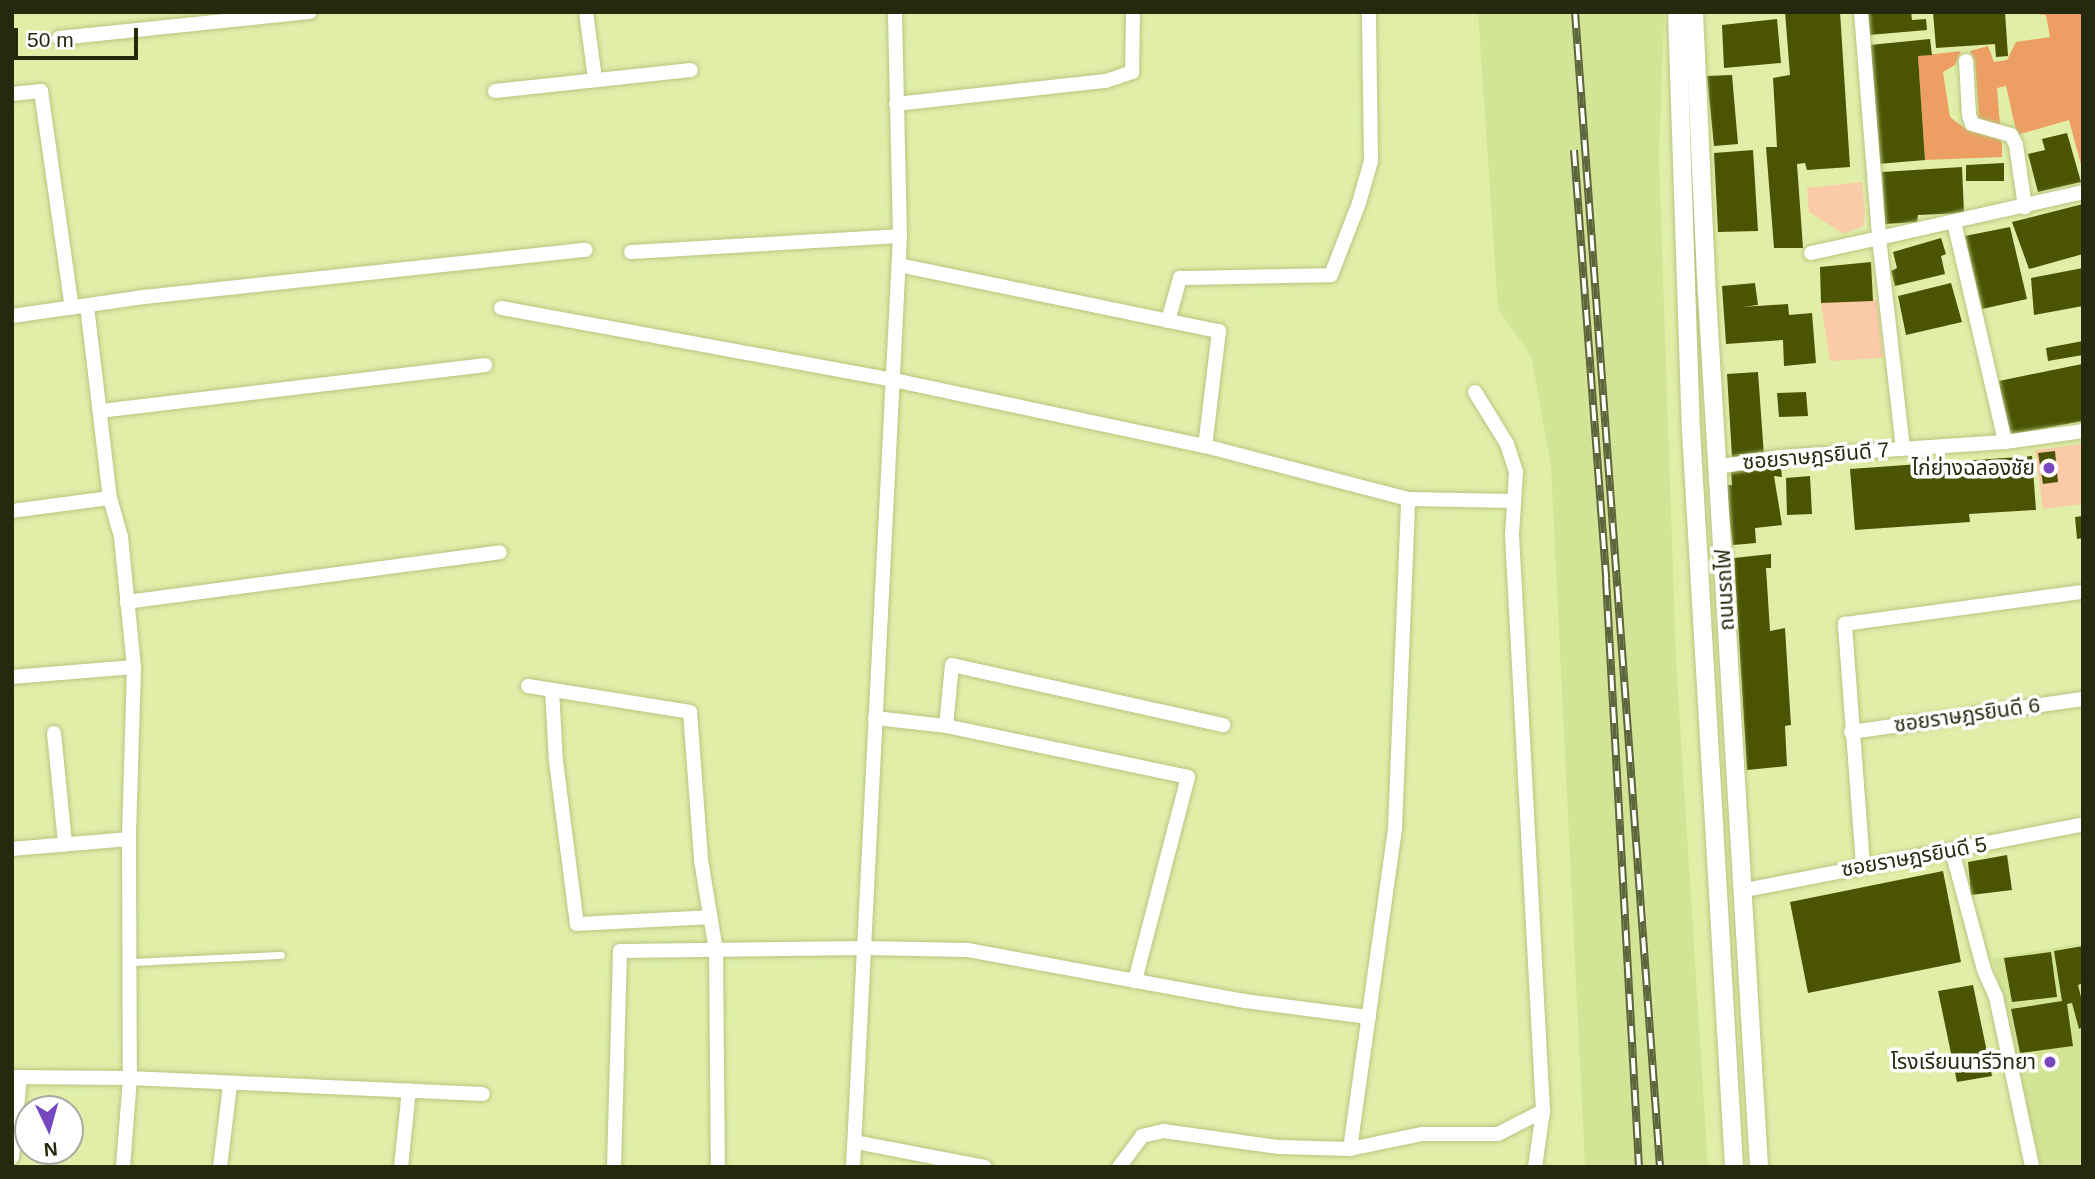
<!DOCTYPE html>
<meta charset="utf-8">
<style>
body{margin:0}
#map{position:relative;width:2095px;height:1179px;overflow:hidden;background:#e0eea8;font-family:Arial,"Noto Sans Thai",sans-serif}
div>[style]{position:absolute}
.built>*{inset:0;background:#d4e497}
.green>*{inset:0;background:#fbcaa7}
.forest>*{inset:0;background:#ed9f63}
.building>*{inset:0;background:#4a5403}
.roads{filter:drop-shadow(0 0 2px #b8c581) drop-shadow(0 0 2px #b8c581)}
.service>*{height:7px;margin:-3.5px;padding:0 3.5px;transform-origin:3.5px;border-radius:3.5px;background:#fff}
.minor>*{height:14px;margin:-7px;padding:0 7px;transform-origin:7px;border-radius:7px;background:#fff}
.tertiary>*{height:18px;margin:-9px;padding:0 9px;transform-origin:9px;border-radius:9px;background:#fff}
.rail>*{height:8px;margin-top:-4px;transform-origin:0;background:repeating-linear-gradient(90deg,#fff 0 16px,#5d653d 0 32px);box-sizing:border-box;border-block:2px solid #5d653d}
.dots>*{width:19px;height:19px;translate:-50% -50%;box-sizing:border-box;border:4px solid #fff;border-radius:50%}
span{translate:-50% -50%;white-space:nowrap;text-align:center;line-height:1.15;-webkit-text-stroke:7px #fff;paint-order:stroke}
.street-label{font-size:21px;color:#252a0e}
.poi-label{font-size:21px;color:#252a0e}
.right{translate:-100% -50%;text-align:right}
.frame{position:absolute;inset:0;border:14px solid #252a0e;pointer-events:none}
.north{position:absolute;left:14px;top:1095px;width:70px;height:70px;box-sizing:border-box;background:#fff;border:2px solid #a8aa9f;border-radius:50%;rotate:175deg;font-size:19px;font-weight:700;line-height:28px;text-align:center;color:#252a0e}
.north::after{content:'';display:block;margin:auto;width:24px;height:32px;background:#7647bf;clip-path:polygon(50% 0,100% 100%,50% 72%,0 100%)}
.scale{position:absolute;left:14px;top:28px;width:124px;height:32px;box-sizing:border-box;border:4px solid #252a0e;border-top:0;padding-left:9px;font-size:21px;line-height:24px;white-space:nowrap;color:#252a0e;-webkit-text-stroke:5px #fff;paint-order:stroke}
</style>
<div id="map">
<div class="built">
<div style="clip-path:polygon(1478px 12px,1664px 12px,1659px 158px,1676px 660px,1708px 1167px,1585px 1167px,1551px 466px,1531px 356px,1498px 309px)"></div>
<div style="clip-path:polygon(2083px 943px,2083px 1167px,2041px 1167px,1993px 958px)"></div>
</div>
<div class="green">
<div style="clip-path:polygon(1862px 182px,1865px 214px,1863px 226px,1844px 234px,1809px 212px,1807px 188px)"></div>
<div style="clip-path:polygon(1877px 300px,1883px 358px,1830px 361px,1821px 303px)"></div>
<div style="clip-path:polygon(2083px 444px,2083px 504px,2043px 509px,2035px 450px)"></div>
</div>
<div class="forest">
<div style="clip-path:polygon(2022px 12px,2083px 12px,2083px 172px,2069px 120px,2017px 135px,2006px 86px,1997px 88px,2000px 125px,1985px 127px,1979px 118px,1975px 60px,1970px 51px,1988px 46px,1994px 62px,2007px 60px,2016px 42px,2050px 37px,2046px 15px)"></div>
<div style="clip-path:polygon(1961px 51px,1955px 65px,1943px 72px,1950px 117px,1967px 130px,1997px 136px,2002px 143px,2002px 157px,1925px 160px,1918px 56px)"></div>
</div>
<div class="building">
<div style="clip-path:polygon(1785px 12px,1840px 12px,1850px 167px,1807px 170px,1805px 163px,1797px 164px,1803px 248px,1774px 248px,1766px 147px,1777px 147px,1773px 78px,1790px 75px)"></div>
<div style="clip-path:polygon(1867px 12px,1911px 12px,1912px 20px,1926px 19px,1927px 30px,1869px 35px)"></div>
<div style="clip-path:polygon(1933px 12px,2005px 12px,2008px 56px,1996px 57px,1995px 44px,1936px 48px)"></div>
<div style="clip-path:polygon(1777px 19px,1781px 63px,1724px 68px,1722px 25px)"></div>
<div style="clip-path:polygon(1930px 39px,1932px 55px,1918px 56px,1925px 160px,1878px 164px,1870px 45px)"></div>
<div style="clip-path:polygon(1732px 75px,1738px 144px,1714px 146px,1707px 76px)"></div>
<div style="clip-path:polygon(2067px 133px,2081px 182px,2038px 192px,2028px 154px,2045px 150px,2042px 139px)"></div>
<div style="clip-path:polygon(1753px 150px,1758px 231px,1718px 232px,1714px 153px)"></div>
<div style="clip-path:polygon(2004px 163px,2004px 181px,1966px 181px,1966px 165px)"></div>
<div style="clip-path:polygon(1962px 167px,1964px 213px,1918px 215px,1917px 222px,1885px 224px,1882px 172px)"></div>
<div style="clip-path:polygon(2083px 204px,2083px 254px,2029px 269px,2012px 222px)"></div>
<div style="clip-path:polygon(2010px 227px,2027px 299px,1982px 309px,1965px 236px)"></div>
<div style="clip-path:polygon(1941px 238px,1946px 254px,1941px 256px,1945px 274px,1895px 286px,1891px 271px,1897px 268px,1893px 252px)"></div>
<div style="clip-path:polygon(1871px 262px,1873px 301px,1821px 303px,1820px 267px)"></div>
<div style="clip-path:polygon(2083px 268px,2083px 306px,2034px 315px,2031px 278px)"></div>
<div style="clip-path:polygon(1755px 283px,1758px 305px,1742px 307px,1788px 304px,1789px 315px,1812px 313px,1816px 363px,1784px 366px,1783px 340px,1726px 344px,1722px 286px)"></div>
<div style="clip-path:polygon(1951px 283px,1962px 322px,1906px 335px,1898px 296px)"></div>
<div style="clip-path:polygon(2083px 341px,2083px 355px,2048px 361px,2046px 348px)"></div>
<div style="clip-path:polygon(2082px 364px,2083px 421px,2007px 435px,1999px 381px)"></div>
<div style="clip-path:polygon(1758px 372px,1764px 456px,1732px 457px,1727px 374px)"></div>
<div style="clip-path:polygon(1806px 392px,1808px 416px,1779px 417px,1777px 393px)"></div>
<div style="clip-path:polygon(2055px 451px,2058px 482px,2043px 484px,2038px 453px)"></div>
<div style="clip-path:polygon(2032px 456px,2036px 510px,1969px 514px,1970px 522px,1855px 530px,1850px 469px)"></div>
<div style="clip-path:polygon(1781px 468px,1782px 477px,1774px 476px,1782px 525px,1755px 528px,1756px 543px,1733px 545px,1725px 485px,1732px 485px,1731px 471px)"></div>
<div style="clip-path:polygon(1810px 476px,1812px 514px,1787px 515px,1786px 478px)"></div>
<div style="clip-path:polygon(2083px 516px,2083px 538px,2077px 539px,2075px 517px)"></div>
<div style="clip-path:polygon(1771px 554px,1771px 568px,1766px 568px,1770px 631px,1785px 628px,1791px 725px,1785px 726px,1787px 766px,1747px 770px,1734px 558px)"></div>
<div style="clip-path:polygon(2007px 855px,2012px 890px,1971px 895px,1968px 862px)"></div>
<div style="clip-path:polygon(1943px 871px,1961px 962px,1808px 993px,1790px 902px)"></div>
<div style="clip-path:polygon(2083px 946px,2083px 983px,2078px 985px,2083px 1005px,2083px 1027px,2079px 1029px,2072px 1003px,2067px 1004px,2073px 1046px,2020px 1053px,2011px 1009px,2062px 1001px,2054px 951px)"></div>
<div style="clip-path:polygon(2051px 952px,2057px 997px,2012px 1002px,2004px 958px)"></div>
<div style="clip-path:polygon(1973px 985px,1992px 1076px,1957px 1082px,1938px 991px)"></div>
</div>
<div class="roads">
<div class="service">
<div style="left:130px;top:962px;width:151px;rotate:-2.7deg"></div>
</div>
<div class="minor">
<div style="left:586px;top:12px;width:68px;rotate:82.3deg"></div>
<div style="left:1861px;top:12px;width:227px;rotate:85.4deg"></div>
<div style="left:1879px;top:238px;width:209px;rotate:-12.7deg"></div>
<div style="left:59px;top:38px;width:252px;rotate:-5.9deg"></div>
<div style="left:1966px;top:61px;width:54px;rotate:86.8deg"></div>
<div style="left:1969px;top:115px;width:9px;rotate:72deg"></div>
<div style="left:1972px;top:124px;width:41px;rotate:15.8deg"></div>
<div style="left:2011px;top:135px;width:11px;rotate:63deg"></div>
<div style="left:2016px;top:145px;width:63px;rotate:81.7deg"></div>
<div style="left:495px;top:91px;width:197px;rotate:-6.1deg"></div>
<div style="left:12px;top:94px;width:29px;rotate:-6deg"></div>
<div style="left:41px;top:91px;width:219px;rotate:81.9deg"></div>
<div style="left:896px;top:104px;width:211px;rotate:-6.3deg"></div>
<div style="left:1106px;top:81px;width:28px;rotate:-19deg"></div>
<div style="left:1132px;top:72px;width:60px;rotate:-89deg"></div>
<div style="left:1954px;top:222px;width:226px;rotate:76.9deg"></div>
<div style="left:631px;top:252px;width:269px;rotate:-3.4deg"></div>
<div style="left:1811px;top:253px;width:70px;rotate:-12.4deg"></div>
<div style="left:1879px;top:238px;width:211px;rotate:83.5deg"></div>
<div style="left:899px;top:265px;width:327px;rotate:11.7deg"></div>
<div style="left:1219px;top:331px;width:116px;rotate:96.9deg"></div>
<div style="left:87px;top:306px;width:193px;rotate:83.2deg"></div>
<div style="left:110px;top:498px;width:41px;rotate:74.2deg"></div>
<div style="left:121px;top:537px;width:131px;rotate:84.3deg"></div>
<div style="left:134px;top:667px;width:172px;rotate:91.7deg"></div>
<div style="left:129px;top:839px;width:239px;rotate:89.8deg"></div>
<div style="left:130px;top:1078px;width:89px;rotate:94.5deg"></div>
<div style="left:501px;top:308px;width:400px;rotate:10.4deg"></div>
<div style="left:894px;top:380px;width:318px;rotate:12deg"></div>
<div style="left:1205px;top:446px;width:210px;rotate:14.6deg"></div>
<div style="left:1408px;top:499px;width:106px;rotate:1.1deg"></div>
<div style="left:12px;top:316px;width:133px;rotate:-8.2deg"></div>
<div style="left:144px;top:297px;width:444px;rotate:-6.1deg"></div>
<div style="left:1168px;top:321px;width:45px;rotate:-74.4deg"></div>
<div style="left:1180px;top:278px;width:151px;rotate:-1.1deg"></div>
<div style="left:1331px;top:275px;width:77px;rotate:-68.7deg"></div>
<div style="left:1359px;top:203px;width:44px;rotate:-74.1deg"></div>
<div style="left:1371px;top:161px;width:149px;rotate:-90.8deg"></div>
<div style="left:1475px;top:392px;width:61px;rotate:58.4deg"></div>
<div style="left:1507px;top:444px;width:29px;rotate:72deg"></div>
<div style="left:1516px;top:472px;width:63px;rotate:93.6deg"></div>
<div style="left:1512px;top:535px;width:577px;rotate:86.92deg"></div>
<div style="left:1543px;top:1111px;width:57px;rotate:98.1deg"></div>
<div style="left:100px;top:411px;width:388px;rotate:-6.8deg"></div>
<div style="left:1717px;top:467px;width:64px;rotate:-9deg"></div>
<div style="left:1780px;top:457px;width:225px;rotate:-3.8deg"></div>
<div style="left:2005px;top:442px;width:79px;rotate:-8deg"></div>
<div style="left:12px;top:511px;width:99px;rotate:-7.6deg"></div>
<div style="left:127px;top:602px;width:376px;rotate:-7.6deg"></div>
<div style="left:12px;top:677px;width:122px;rotate:-4.7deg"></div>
<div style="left:528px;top:686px;width:164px;rotate:9.1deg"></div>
<div style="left:690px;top:712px;width:148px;rotate:85.7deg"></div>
<div style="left:701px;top:860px;width:92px;rotate:80.6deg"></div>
<div style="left:716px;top:951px;width:216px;rotate:89.5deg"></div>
<div style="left:552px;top:690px;width:71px;rotate:86.8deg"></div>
<div style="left:556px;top:761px;width:164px;rotate:82.7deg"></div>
<div style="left:577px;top:924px;width:133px;rotate:-3deg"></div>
<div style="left:875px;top:718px;width:71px;rotate:6.4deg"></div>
<div style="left:946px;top:726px;width:247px;rotate:11.9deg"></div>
<div style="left:1188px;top:777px;width:211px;rotate:104.6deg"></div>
<div style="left:946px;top:726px;width:61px;rotate:-84.4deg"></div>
<div style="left:952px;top:665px;width:278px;rotate:12.5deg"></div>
<div style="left:1851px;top:732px;width:234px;rotate:-8.1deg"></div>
<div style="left:54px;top:733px;width:112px;rotate:84.3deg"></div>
<div style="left:12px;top:849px;width:117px;rotate:-4.9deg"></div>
<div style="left:1952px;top:851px;width:123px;rotate:74.9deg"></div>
<div style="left:1984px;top:970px;width:30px;rotate:66deg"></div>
<div style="left:1996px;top:997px;width:174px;rotate:78deg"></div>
<div style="left:1863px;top:865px;width:242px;rotate:-94.3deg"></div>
<div style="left:1845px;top:624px;width:240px;rotate:-7.7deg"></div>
<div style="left:1745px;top:890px;width:344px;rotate:-11deg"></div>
<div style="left:12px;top:1077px;width:118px;rotate:0.5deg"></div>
<div style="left:130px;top:1078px;width:353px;rotate:2.6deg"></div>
<div style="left:855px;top:1142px;width:132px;rotate:10.9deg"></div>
<div style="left:1350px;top:1149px;width:324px;rotate:-82deg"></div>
<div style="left:1395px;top:828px;width:329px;rotate:-87.7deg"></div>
<div style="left:12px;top:1157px;width:80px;rotate:-84.3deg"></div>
<div style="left:220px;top:1167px;width:83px;rotate:-83deg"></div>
<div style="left:401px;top:1167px;width:77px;rotate:-84.1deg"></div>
<div style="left:614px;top:1167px;width:216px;rotate:-88.4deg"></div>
<div style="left:620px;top:951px;width:244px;rotate:-0.7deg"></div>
<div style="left:864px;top:948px;width:103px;rotate:1.1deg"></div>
<div style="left:967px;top:950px;width:283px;rotate:10.4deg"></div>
<div style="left:1245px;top:1001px;width:125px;rotate:7.4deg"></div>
<div style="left:853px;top:1167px;width:932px;rotate:-87.11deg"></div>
<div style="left:900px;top:236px;width:224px;rotate:-91.3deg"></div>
<div style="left:1119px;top:1167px;width:39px;rotate:-53deg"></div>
<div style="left:1142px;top:1136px;width:22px;rotate:-13deg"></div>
<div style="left:1163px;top:1131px;width:117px;rotate:7.9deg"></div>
<div style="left:1279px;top:1147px;width:71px;rotate:1.6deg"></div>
<div style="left:1350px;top:1149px;width:74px;rotate:-11.8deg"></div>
<div style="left:1422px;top:1134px;width:76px"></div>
<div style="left:1498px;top:1134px;width:51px;rotate:-27.1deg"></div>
</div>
<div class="tertiary">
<div style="left:1677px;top:12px;width:418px;rotate:88.1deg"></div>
<div style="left:1691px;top:430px;width:738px;rotate:86.66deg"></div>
<div style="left:1694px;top:12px;width:282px;rotate:87.4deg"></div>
<div style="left:1707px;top:294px;width:875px;rotate:86.59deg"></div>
</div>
</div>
<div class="rail">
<div style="left:1575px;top:12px;width:1158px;rotate:85.79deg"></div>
<div style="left:1574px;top:150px;width:430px;rotate:85.7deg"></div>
<div style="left:1606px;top:579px;width:589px;rotate:86.79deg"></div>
</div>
<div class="dots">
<div style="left:2049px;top:468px;background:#7647bf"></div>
<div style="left:2050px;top:1062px;background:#7647bf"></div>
</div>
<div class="street-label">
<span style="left:1816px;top:456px;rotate:-5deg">ซอยราษฎรยินดี 7</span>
<span style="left:1725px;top:590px;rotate:-93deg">ถนนรถไฟ</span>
<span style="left:1967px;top:715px;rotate:-8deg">ซอยราษฎรยินดี 6</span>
<span style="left:1914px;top:857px;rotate:-10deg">ซอยราษฎรยินดี 5</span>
</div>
<div class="poi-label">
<span class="right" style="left:2035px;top:468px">ไก่ย่างฉลองชัย</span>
<span class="right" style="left:2036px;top:1062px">โรงเรียนนารีวิทยา</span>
</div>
<div class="frame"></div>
<div class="north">N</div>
<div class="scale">50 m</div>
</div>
